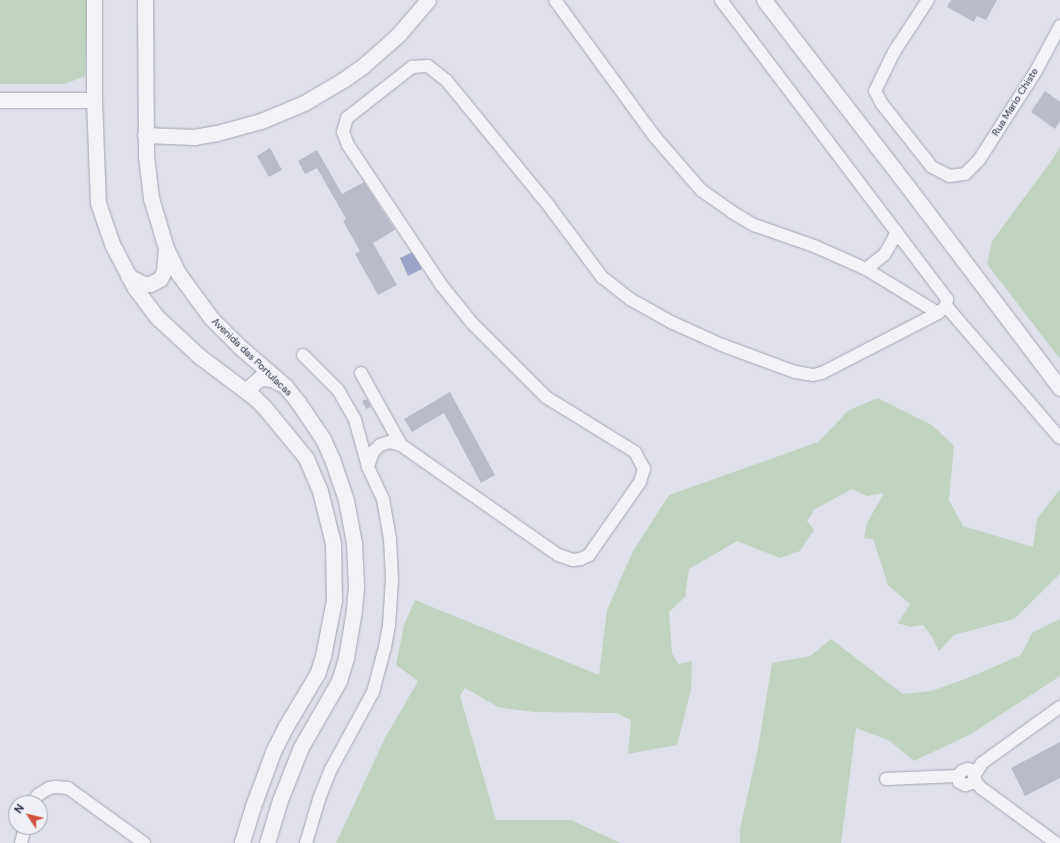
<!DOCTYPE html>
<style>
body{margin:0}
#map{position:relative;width:1060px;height:843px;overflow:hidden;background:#dfe0e9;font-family:"DM Sans",sans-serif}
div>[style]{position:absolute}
.green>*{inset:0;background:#c0d3c0}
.water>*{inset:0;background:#9aa4c9}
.building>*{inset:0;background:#b9bbc8}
.roads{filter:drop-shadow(0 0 1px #a4a6b3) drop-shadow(0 0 1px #a4a6b3)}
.minor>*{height:12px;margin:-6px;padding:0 6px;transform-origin:6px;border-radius:6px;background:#f2f2f7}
.tertiary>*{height:15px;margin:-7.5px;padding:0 7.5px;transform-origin:7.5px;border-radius:7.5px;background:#f2f2f7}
span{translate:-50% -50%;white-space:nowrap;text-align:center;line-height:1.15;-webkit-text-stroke:3px #eff0f6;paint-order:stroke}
.street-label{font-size:10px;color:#282a40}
.north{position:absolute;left:8px;top:795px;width:40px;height:40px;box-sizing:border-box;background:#eff0f6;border:1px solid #9fa1ad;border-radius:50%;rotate:305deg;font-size:11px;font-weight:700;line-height:16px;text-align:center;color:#282a40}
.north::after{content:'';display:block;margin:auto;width:14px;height:18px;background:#cf5243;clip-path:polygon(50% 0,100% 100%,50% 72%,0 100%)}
</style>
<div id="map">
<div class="green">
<div style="clip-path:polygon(0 0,88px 0,85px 76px,65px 84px,0 84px)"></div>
<div style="clip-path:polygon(1060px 147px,1060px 359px,987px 264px,992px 241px,1052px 160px)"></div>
<div style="clip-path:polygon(878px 398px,932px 425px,954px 446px,949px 500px,963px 526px,1033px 547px,1037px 519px,1060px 489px,1060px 574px,1014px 619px,954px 635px,939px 651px,931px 635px,923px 625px,910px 627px,898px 623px,910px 604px,888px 585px,873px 539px,864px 538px,867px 523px,884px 493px,867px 496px,852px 489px,815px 509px,807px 521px,814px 530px,800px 551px,780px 558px,737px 541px,689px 569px,685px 597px,669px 612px,672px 653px,678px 664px,692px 661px,691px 690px,677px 745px,628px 754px,631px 720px,616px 713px,534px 712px,498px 707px,465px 688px,460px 696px,496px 820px,571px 820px,620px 843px,336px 843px,385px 738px,418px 681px,396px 665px,404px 625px,415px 600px,599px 675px,607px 610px,633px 551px,669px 495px,818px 442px,849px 410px)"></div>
<div style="clip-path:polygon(1060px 619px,1060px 676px,971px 734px,914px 761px,888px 740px,856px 728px,841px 843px,740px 843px,740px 829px,758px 748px,772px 663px,810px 656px,831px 639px,903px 694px,931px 691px,968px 678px,1021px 655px,1032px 633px)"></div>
</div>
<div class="water">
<div style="clip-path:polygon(413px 252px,422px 269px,408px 276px,400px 258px)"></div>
</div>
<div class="building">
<div style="clip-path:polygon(951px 0,997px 0,986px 20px,977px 16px,974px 22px,947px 7px)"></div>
<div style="clip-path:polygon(1045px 91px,1060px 102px,1060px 121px,1055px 129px,1031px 112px)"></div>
<div style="clip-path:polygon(270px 148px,282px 170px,269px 177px,257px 156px)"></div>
<div style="clip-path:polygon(317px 150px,342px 194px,364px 182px,395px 230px,373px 243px,397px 285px,378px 295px,355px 254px,360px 251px,343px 221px,346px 219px,317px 168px,305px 174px,298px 161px)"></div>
<div style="clip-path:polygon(450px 392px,495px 475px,481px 483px,444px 413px,412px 432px,404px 419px)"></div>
<div style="clip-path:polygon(367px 399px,371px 407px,366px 409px,362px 401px)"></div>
<div style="clip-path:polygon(1060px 742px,1060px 778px,1025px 796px,1011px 768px)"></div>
</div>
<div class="roads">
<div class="minor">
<div style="left:555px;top:0;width:170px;rotate:53.9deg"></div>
<div style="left:655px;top:137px;width:70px;rotate:49deg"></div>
<div style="left:701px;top:190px;width:38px;rotate:35deg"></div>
<div style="left:732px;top:212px;width:26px;rotate:31deg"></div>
<div style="left:754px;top:225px;width:64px;rotate:19.3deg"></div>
<div style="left:814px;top:246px;width:57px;rotate:23.9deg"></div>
<div style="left:866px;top:269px;width:84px;rotate:31.4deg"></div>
<div style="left:928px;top:0;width:62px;rotate:123.2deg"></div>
<div style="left:894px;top:52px;width:43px;rotate:116deg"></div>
<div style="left:875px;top:91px;width:15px;rotate:62deg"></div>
<div style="left:882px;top:104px;width:80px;rotate:51.6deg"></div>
<div style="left:932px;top:167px;width:20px;rotate:27deg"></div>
<div style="left:950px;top:176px;width:15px;rotate:-8deg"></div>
<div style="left:965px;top:174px;width:20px;rotate:-45deg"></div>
<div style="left:979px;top:160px;width:106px;rotate:-57.4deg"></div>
<div style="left:1036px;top:71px;width:51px;rotate:-61.9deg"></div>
<div style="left:866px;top:269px;width:23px;rotate:-38deg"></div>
<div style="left:884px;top:255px;width:17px;rotate:-59deg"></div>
<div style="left:893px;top:240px;width:9px;rotate:-69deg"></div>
<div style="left:946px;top:306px;width:174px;rotate:49.2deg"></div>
<div style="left:303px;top:355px;width:49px;rotate:45deg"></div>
<div style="left:338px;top:390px;width:34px;rotate:60deg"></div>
<div style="left:355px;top:420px;width:49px;rotate:74.5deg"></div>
<div style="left:368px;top:467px;width:35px;rotate:65deg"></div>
<div style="left:383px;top:499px;width:41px;rotate:80.1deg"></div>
<div style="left:390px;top:539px;width:40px;rotate:87.1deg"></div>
<div style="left:392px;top:579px;width:46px;rotate:93.7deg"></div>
<div style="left:389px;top:625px;width:22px;rotate:100deg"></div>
<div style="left:385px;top:647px;width:47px;rotate:104.9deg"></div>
<div style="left:373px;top:692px;width:88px;rotate:118.6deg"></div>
<div style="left:331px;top:769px;width:29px;rotate:112deg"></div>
<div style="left:320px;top:796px;width:49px;rotate:106.6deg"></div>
<div style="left:361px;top:373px;width:82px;rotate:60.9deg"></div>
<div style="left:368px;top:467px;width:16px;rotate:-72deg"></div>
<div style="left:373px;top:452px;width:10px;rotate:-45deg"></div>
<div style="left:380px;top:445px;width:9px;rotate:-18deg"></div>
<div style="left:389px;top:442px;width:12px;rotate:14deg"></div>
<div style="left:401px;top:445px;width:192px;rotate:35deg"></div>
<div style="left:558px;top:555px;width:16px;rotate:18deg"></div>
<div style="left:573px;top:560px;width:8px;rotate:-7deg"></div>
<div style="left:581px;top:559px;width:9px;rotate:-27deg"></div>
<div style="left:589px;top:555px;width:89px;rotate:-55.1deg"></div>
<div style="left:640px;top:482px;width:14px;rotate:-73deg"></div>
<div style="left:644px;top:469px;width:19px;rotate:-118deg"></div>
<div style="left:635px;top:452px;width:105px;rotate:-148.3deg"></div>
<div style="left:546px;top:397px;width:105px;rotate:-135deg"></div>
<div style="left:472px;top:323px;width:48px;rotate:-129deg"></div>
<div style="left:442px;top:286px;width:169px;rotate:-123.7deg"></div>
<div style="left:348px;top:145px;width:14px;rotate:-111deg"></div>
<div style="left:343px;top:132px;width:15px;rotate:-74deg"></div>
<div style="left:347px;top:118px;width:83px;rotate:-38.1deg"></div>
<div style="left:412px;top:67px;width:16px;rotate:-4deg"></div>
<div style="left:428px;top:66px;width:23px;rotate:38deg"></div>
<div style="left:446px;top:80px;width:163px;rotate:50.7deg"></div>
<div style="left:549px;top:206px;width:89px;rotate:53.3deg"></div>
<div style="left:602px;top:277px;width:36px;rotate:38deg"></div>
<div style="left:630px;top:299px;width:49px;rotate:29.2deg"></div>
<div style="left:673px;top:323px;width:54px;rotate:24.2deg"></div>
<div style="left:722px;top:345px;width:78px;rotate:20.3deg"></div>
<div style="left:795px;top:372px;width:18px;rotate:9deg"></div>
<div style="left:813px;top:375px;width:9px;rotate:-13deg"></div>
<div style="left:822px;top:373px;width:131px;rotate:-27.3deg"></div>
<div style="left:938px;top:313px;width:11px;rotate:-41deg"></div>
<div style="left:946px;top:306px;width:7px;rotate:-82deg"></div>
<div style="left:947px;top:299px;width:375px;rotate:-127.1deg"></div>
<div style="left:958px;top:776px;width:6px;rotate:81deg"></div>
<div style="left:959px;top:782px;width:7px;rotate:27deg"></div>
<div style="left:965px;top:785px;width:11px;rotate:-15deg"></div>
<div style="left:886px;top:779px;width:72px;rotate:-2.4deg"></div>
<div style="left:958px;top:776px;width:6px;rotate:-51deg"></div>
<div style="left:962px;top:771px;width:6px;rotate:-18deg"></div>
<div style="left:968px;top:769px;width:8px;rotate:14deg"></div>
<div style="left:32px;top:803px;width:10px;rotate:-53deg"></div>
<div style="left:38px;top:795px;width:13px;rotate:-32deg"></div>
<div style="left:49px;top:788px;width:6px;rotate:-9deg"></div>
<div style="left:55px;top:787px;width:13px;rotate:4deg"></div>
<div style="left:68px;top:788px;width:94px;rotate:35.9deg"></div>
<div style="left:21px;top:843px;width:16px;rotate:-76deg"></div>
<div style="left:1056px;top:843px;width:93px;rotate:-143.7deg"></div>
<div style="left:981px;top:788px;width:8px;rotate:-130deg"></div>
<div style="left:976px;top:782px;width:6px;rotate:-108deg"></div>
<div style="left:974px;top:776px;width:15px;rotate:-58deg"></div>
<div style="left:982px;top:763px;width:96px;rotate:-35.7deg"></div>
</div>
<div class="tertiary">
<div style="left:94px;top:0;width:100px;rotate:90deg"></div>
<div style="left:94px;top:100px;width:103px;rotate:87.8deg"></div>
<div style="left:98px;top:203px;width:43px;rotate:71.1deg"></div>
<div style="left:112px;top:244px;width:50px;rotate:62.4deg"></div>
<div style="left:135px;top:288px;width:38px;rotate:53deg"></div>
<div style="left:158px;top:318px;width:56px;rotate:42.8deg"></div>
<div style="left:199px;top:356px;width:70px;rotate:36.9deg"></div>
<div style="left:255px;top:398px;width:14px;rotate:45deg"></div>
<div style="left:265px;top:408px;width:65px;rotate:50.6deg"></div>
<div style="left:306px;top:458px;width:36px;rotate:67deg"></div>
<div style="left:320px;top:491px;width:54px;rotate:76deg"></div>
<div style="left:333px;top:543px;width:57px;rotate:89deg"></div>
<div style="left:334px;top:600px;width:57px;rotate:101.1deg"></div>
<div style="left:323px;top:656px;width:19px;rotate:108deg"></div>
<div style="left:317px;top:674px;width:61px;rotate:120.8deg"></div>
<div style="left:286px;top:726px;width:29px;rotate:117deg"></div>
<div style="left:273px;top:752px;width:58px;rotate:110.3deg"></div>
<div style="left:253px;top:806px;width:39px;rotate:107deg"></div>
<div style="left:145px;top:0;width:156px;rotate:89.6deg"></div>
<div style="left:146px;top:156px;width:42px;rotate:83.2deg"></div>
<div style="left:151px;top:198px;width:52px;rotate:73.3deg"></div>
<div style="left:166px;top:248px;width:28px;rotate:64deg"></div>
<div style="left:178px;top:273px;width:56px;rotate:53.7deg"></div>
<div style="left:211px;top:318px;width:41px;rotate:45deg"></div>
<div style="left:240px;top:347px;width:60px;rotate:40.9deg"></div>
<div style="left:285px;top:386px;width:21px;rotate:51deg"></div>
<div style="left:298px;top:402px;width:45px;rotate:56deg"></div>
<div style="left:323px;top:439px;width:22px;rotate:66deg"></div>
<div style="left:332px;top:459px;width:43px;rotate:71.1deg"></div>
<div style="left:346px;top:500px;width:44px;rotate:79.5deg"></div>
<div style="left:354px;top:543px;width:43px;rotate:87.3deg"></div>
<div style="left:356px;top:586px;width:24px;rotate:95deg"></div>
<div style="left:354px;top:610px;width:49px;rotate:99.5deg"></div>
<div style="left:346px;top:658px;width:24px;rotate:107deg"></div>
<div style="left:339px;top:681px;width:76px;rotate:119.9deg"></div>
<div style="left:301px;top:747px;width:57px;rotate:111.6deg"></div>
<div style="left:280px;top:800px;width:45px;rotate:106.8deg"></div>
<div style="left:764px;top:0;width:236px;rotate:52.4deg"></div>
<div style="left:908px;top:187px;width:252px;rotate:52.9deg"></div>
<div style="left:0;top:100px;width:94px"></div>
<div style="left:145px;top:135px;width:49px;rotate:2.3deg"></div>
<div style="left:194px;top:137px;width:23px;rotate:-10deg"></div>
<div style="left:217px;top:133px;width:46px;rotate:-15.3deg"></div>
<div style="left:261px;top:121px;width:47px;rotate:-22.7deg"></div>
<div style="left:304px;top:103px;width:45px;rotate:-30.5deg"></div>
<div style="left:343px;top:80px;width:24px;rotate:-35deg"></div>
<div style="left:363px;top:66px;width:47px;rotate:-41.5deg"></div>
<div style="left:398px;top:35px;width:46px;rotate:-49.4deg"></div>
<div style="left:128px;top:276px;width:18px;rotate:27deg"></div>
<div style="left:144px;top:284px;width:6px"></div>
<div style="left:150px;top:284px;width:11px;rotate:-27deg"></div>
<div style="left:160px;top:279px;width:9px;rotate:-63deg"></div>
<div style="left:164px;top:271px;width:22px;rotate:-85deg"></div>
<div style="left:250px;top:393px;width:7px;rotate:-82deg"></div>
<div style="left:251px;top:386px;width:12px;rotate:-42deg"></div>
<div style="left:260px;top:378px;width:12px;rotate:5deg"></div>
<div style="left:272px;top:379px;width:8px;rotate:30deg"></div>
</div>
</div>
<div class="street-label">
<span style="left:1015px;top:102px;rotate:-58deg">Rua Mario Chiste</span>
<span style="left:252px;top:357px;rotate:44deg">Avenida das Portulacas</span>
</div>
<div class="north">N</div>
</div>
